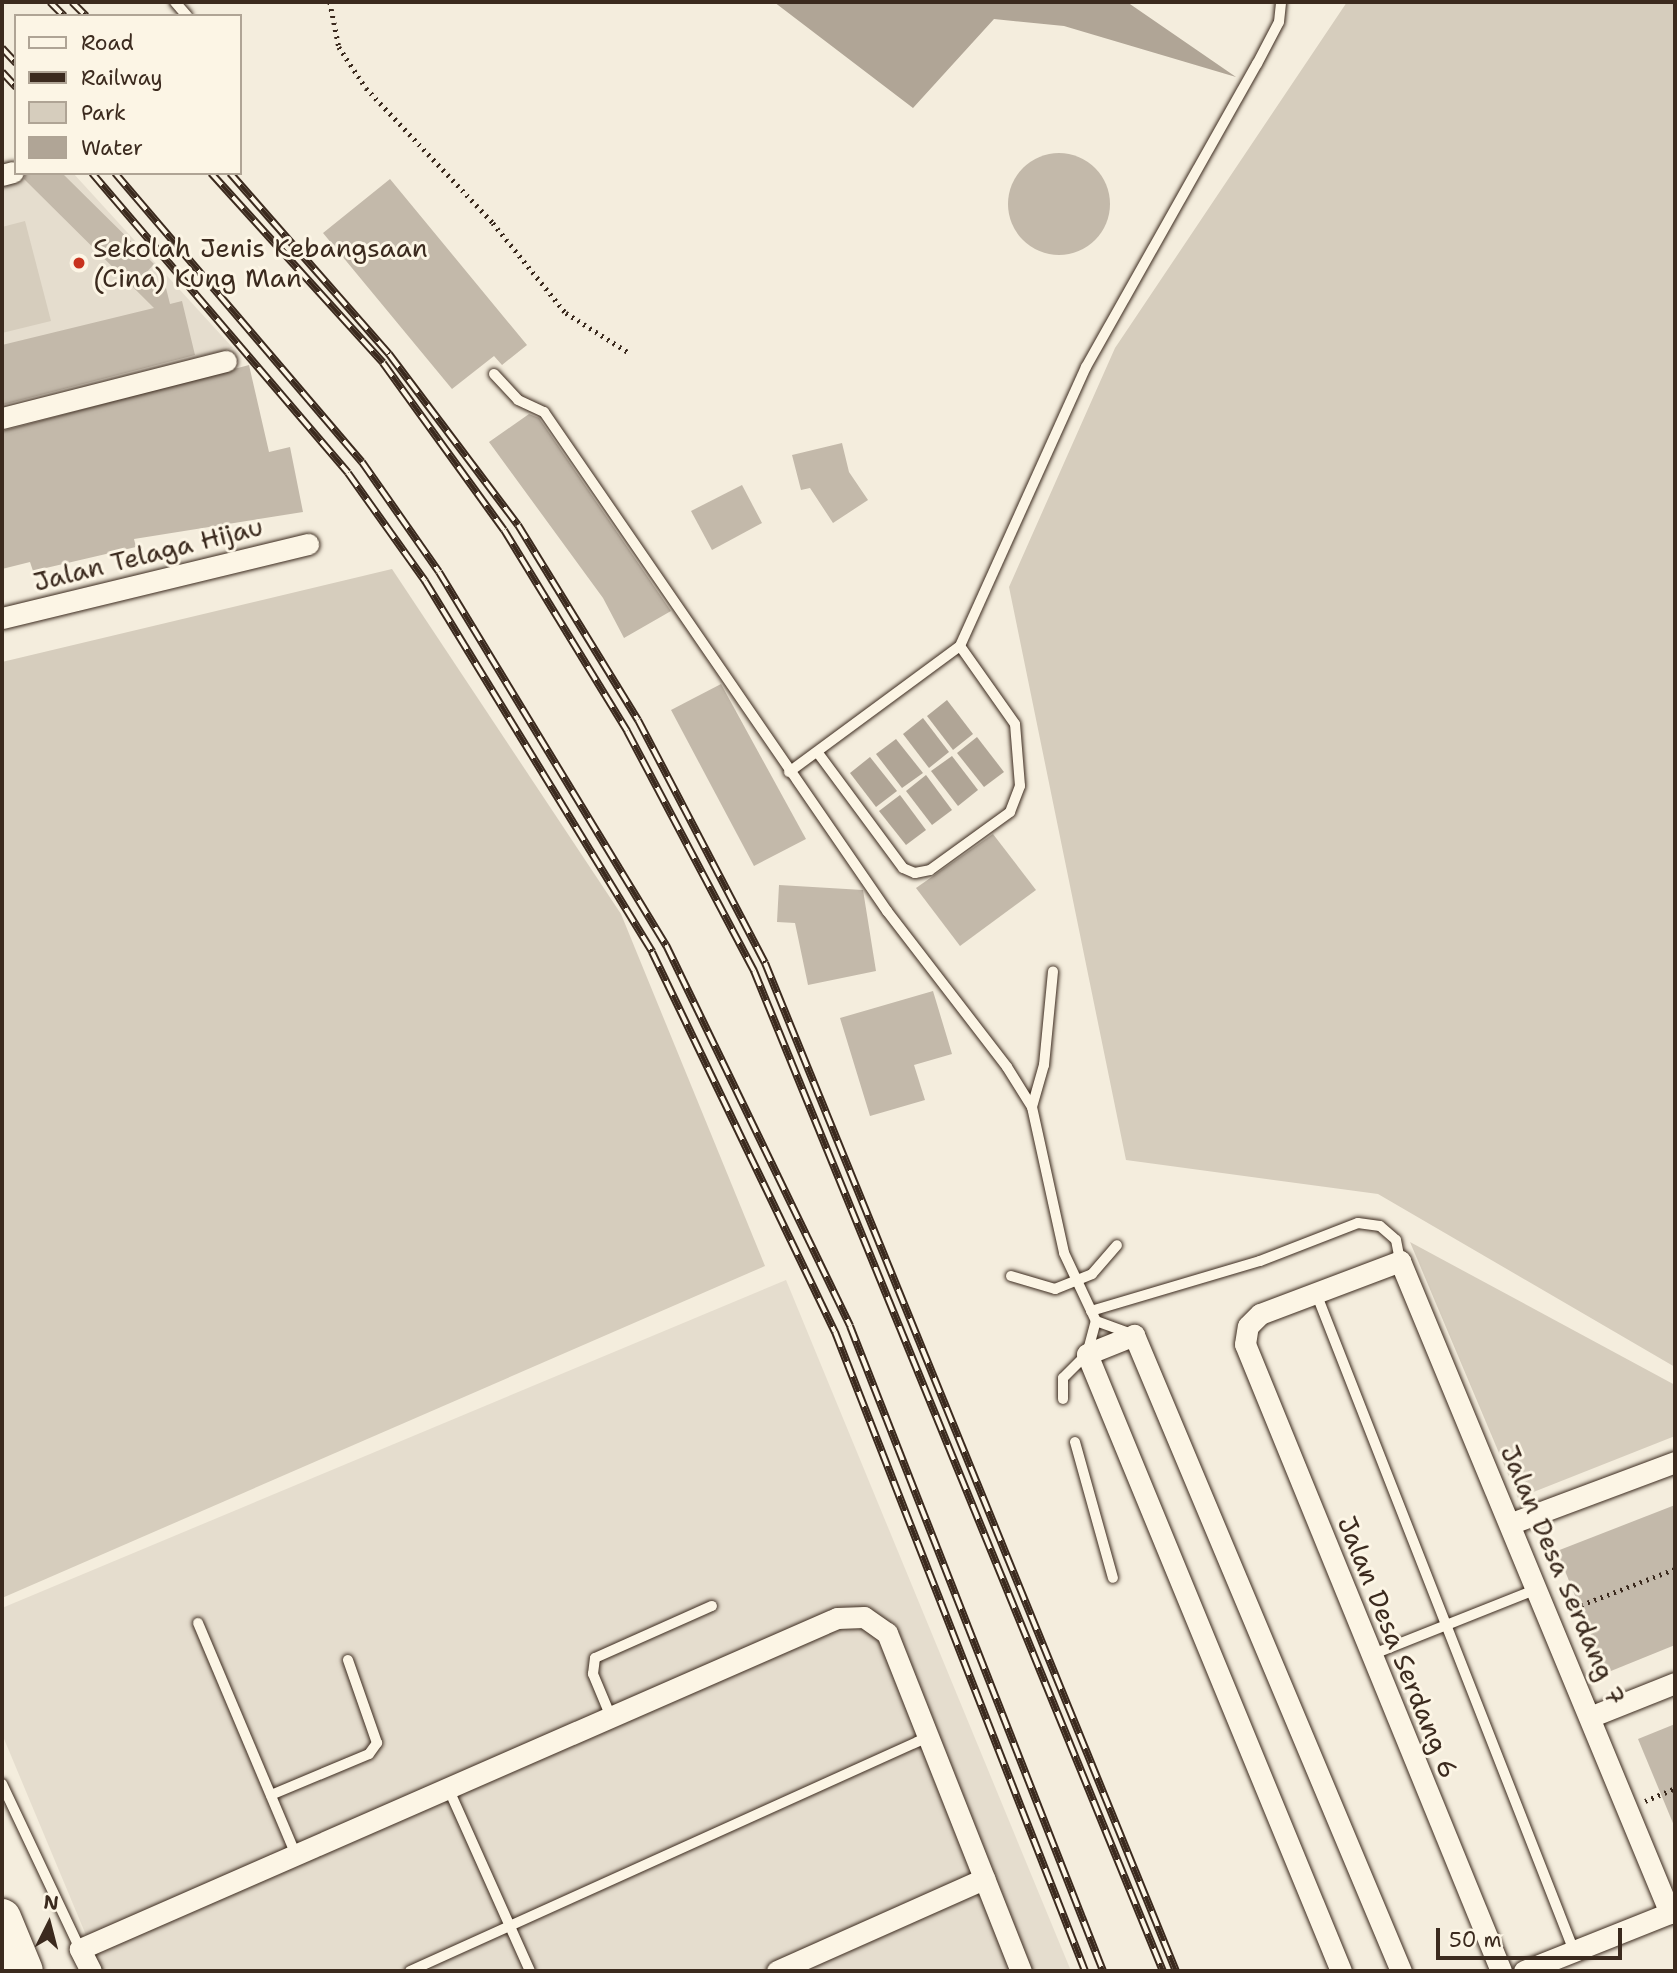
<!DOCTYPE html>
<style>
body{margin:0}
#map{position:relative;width:1677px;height:1973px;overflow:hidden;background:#f4eddd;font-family:"Shantell Sans",sans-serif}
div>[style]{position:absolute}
.built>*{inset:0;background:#e5ddce}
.green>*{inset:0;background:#d6cdbd}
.water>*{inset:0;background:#b0a596}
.building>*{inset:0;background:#c3b9aa}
.round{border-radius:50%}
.path>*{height:4.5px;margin-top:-2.25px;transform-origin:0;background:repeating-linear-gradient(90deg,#3b2a1e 0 2px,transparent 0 7px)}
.roads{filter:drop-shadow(0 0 2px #3b2a1e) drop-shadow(0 0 2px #3b2a1e)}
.service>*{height:10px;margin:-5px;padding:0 5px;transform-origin:5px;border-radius:5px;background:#fcf5e5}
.minor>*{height:21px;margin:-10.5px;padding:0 10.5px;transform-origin:10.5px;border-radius:10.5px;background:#fcf5e5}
.motorway>*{height:38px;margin:-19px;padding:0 19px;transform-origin:19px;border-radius:19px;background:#fcf5e5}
.rail>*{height:8px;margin-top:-4px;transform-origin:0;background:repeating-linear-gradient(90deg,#fcf5e5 0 16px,#3b2a1e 0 32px);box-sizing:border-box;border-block:2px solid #3b2a1e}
.dots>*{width:19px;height:19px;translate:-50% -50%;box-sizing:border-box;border:4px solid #fcf5e5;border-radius:50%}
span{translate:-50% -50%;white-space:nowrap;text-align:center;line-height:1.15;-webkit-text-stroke:6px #fcf5e5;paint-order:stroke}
.poi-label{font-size:26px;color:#3b2a1e}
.left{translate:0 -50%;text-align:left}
.street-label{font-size:26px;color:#3b2a1e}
.frame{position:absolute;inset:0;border:4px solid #3b2a1e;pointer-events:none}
.legend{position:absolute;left:14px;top:14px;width:228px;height:161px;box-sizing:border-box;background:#fcf5e5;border:2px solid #afa495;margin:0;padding:9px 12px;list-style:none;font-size:21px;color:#3b2a1e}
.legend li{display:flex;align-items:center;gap:14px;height:35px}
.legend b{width:35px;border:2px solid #afa495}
.north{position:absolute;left:14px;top:1889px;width:70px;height:70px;-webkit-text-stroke:5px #fcf5e5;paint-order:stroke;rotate:6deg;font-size:19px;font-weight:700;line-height:28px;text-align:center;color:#3b2a1e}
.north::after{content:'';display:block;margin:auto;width:24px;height:32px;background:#3b2a1e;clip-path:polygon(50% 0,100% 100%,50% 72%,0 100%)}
.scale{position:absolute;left:1436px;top:1928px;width:186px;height:32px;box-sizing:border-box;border:4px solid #3b2a1e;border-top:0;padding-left:9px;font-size:21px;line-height:24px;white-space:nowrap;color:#3b2a1e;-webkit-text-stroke:5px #fcf5e5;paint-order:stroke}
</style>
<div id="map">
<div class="built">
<div style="clip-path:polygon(26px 173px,73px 173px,233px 348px,2px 406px,2px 179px)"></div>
<div style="clip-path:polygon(786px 1280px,1071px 1971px,101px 1971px,2px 1734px,2px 1608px)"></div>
</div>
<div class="green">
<div style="clip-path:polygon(1347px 2px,1675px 2px,1675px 1367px,1378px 1194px,1126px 1160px,1009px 587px,1115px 348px)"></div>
<div style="clip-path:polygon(25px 221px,51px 321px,2px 333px,2px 227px)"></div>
<div style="clip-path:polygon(392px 569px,621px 914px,765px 1266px,2px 1598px,2px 662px)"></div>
<div style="clip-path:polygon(1410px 1242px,1675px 1385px,1675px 1436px,1518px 1498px)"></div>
</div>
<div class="water">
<div style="clip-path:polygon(774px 2px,1127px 2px,1236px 77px,1064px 26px,994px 19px,913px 108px)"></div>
<div style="clip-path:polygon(947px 700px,973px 734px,953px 750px,927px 716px)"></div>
<div style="clip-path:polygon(923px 718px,949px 752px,929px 768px,903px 734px)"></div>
<div style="clip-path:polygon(977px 737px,1004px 772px,984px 787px,957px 753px)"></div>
<div style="clip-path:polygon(896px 739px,923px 773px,902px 788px,876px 754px)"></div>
<div style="clip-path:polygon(952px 756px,978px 790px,958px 806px,931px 771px)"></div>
<div style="clip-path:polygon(870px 757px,897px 791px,876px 807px,850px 773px)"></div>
<div style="clip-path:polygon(926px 775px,952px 810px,932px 825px,906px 791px)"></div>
<div style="clip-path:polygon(900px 795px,926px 830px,906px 845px,879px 811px)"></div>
</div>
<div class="building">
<div class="round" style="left:1008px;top:153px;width:102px;height:102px"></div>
<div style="clip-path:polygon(26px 173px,62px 173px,154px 264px,146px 273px,166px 288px,170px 304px,182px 301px,195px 355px,2px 405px,2px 345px,154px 308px,24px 179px)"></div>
<div style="clip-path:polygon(390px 179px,527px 345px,502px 365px,494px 356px,452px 389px,323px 233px)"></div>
<div style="clip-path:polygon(249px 365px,269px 452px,290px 447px,303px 512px,134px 539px,136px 547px,33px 571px,30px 562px,2px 569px,2px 431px)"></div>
<div style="clip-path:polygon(529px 414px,539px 418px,671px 611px,624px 638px,603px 598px,489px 442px)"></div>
<div style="clip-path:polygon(842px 443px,849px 472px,868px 500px,833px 523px,810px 488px,801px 490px,792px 455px)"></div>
<div style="clip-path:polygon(742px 485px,762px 523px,712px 550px,691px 511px)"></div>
<div style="clip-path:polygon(721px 684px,806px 839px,754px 866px,671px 710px)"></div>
<div style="clip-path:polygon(993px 834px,1036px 890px,960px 946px,916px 888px)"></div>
<div style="clip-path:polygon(779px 885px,863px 890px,876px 971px,808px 985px,795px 923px,777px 922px)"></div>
<div style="clip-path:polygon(933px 991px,952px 1054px,914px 1065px,925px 1100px,870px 1116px,840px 1018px)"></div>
<div style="clip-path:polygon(1675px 1505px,1675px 1645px,1606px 1673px,1557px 1551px)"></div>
<div style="clip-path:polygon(1675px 1724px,1675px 1828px,1638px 1739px)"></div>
</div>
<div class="path">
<div style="left:330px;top:2px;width:46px;rotate:78.7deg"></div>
<div style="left:339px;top:47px;width:49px;rotate:56.6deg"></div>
<div style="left:366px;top:88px;width:185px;rotate:46.7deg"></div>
<div style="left:493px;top:223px;width:116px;rotate:51deg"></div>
<div style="left:566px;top:313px;width:73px;rotate:32.2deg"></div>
<div style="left:1568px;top:1610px;width:115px;rotate:-21deg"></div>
<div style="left:1645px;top:1801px;width:33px;rotate:-23deg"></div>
</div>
<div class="roads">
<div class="service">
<div style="left:175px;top:2px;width:18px;rotate:49deg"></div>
<div style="left:494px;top:374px;width:35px;rotate:47deg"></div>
<div style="left:518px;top:400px;width:29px;rotate:25deg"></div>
<div style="left:544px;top:412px;width:606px;rotate:55.5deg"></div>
<div style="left:887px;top:911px;width:197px;rotate:52.4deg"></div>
<div style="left:1007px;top:1067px;width:47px;rotate:58deg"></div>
<div style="left:1032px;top:1107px;width:149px;rotate:77.6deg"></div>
<div style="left:1064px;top:1253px;width:75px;rotate:64.8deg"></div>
<div style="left:818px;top:753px;width:143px;rotate:53.5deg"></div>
<div style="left:903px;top:868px;width:13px;rotate:23deg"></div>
<div style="left:915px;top:873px;width:15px;rotate:-11deg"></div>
<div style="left:930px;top:870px;width:99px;rotate:-35.9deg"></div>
<div style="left:1010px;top:812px;width:28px;rotate:-69deg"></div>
<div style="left:1020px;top:786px;width:62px;rotate:-94.6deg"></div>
<div style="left:1015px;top:724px;width:95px;rotate:-125.2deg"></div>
<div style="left:789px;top:772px;width:212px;rotate:-36.4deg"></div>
<div style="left:960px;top:646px;width:306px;rotate:-65.7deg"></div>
<div style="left:1086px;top:367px;width:348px;rotate:-60.6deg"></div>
<div style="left:1257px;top:64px;width:47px;rotate:-62.4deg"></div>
<div style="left:1279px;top:22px;width:20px;rotate:-84deg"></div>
<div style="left:1032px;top:1107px;width:44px;rotate:-74.1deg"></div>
<div style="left:1044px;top:1065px;width:94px;rotate:-84.5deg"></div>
<div style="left:1011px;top:1276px;width:46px;rotate:16.5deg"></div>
<div style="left:1055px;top:1289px;width:40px;rotate:-22deg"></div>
<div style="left:1092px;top:1274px;width:38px;rotate:-49deg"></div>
<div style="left:1316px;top:1293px;width:707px;rotate:68.59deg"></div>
<div style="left:1091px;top:1311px;width:176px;rotate:-16.5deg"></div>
<div style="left:1260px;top:1261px;width:105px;rotate:-21.2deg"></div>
<div style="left:1358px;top:1223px;width:22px;rotate:8deg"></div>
<div style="left:1380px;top:1226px;width:21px;rotate:41deg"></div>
<div style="left:1396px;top:1240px;width:21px;rotate:79deg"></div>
<div style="left:1063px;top:1399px;width:21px;rotate:-90deg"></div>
<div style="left:1063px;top:1378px;width:34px;rotate:-45deg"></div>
<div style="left:1087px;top:1354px;width:34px;rotate:-75deg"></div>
<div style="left:1096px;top:1321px;width:37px;rotate:20deg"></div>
<div style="left:1075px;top:1442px;width:141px;rotate:74.4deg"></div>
<div style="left:198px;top:1623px;width:254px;rotate:67.1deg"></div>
<div style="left:1371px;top:1655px;width:179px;rotate:-21.7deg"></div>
<div style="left:611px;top:1717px;width:47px;rotate:-112.7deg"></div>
<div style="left:593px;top:1674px;width:16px;rotate:-83deg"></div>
<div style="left:595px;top:1658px;width:128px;rotate:-24deg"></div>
<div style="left:2px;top:1784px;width:183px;rotate:64.7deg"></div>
<div style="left:449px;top:1790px;width:198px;rotate:65.9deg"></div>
<div style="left:271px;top:1795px;width:106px;rotate:-22.7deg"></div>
<div style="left:369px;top:1754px;width:14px;rotate:-54deg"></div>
<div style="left:377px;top:1743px;width:88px;rotate:-109.3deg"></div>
<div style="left:410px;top:1971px;width:568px;rotate:-24.31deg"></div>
</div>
<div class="minor">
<div style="left:2px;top:175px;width:11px;rotate:-15deg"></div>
<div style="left:2px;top:418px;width:231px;rotate:-14.3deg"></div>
<div style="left:2px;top:618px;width:315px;rotate:-13.6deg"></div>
<div style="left:1512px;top:1523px;width:174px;rotate:-20.5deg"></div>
<div style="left:1592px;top:1716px;width:89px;rotate:-21.7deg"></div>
<div style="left:91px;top:1971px;width:25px;rotate:-117deg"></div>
<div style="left:80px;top:1949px;width:826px;rotate:-23.62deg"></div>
<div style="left:837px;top:1618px;width:27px;rotate:-2deg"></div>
<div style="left:864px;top:1617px;width:28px;rotate:35deg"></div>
<div style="left:887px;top:1633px;width:364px;rotate:68.4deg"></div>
<div style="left:777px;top:1971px;width:227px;rotate:-24deg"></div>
<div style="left:1341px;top:1971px;width:667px;rotate:-112.38deg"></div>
<div style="left:1087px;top:1354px;width:51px;rotate:-22deg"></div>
<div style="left:1134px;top:1335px;width:690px;rotate:67.23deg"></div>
<div style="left:1501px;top:1971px;width:677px;rotate:-112.21deg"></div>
<div style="left:1245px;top:1344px;width:18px;rotate:-81deg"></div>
<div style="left:1248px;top:1326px;width:17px;rotate:-45deg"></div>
<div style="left:1260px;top:1314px;width:150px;rotate:-20.7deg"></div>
<div style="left:1400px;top:1261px;width:706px;rotate:67.51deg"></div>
<div style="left:1524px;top:1971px;width:162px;rotate:-21.7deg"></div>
</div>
<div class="motorway">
<div style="left:2px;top:1918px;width:57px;rotate:67.5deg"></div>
</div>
</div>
<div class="rail">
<div style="left:50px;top:2px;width:20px;rotate:45deg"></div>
<div style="left:72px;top:2px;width:20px;rotate:45deg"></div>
<div style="left:2px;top:48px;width:21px;rotate:47deg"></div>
<div style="left:2px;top:72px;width:21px;rotate:47deg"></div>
<div style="left:92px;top:173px;width:394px;rotate:49.5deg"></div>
<div style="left:348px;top:473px;width:133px;rotate:54.5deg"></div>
<div style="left:425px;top:581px;width:435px;rotate:58.5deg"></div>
<div style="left:652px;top:952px;width:422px;rotate:64.3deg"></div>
<div style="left:835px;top:1332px;width:686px;rotate:68.63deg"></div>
<div style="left:115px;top:173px;width:380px;rotate:49.5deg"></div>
<div style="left:362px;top:462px;width:134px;rotate:55deg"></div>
<div style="left:439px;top:572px;width:437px;rotate:58.7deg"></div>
<div style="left:666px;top:945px;width:423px;rotate:64.2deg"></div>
<div style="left:850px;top:1326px;width:693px;rotate:68.58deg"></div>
<div style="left:211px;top:173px;width:256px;rotate:47.8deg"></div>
<div style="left:383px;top:363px;width:206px;rotate:54.1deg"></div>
<div style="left:504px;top:530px;width:236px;rotate:58.5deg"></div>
<div style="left:627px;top:731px;width:272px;rotate:62.1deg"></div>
<div style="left:754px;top:971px;width:1080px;rotate:67.76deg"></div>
<div style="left:230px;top:173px;width:241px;rotate:48.7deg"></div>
<div style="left:389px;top:354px;width:214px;rotate:53deg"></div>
<div style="left:518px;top:525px;width:229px;rotate:58.4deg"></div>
<div style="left:638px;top:720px;width:274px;rotate:62.4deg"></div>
<div style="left:765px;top:963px;width:1089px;rotate:67.82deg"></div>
</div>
<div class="dots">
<div style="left:79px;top:263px;background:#c8321e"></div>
</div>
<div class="poi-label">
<span class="left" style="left:93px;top:263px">Sekolah Jenis Kebangsaan<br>(Cina) Kung Man</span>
</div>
<div class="street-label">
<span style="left:148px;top:554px;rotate:-14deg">Jalan Telaga Hijau</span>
<span style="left:1563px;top:1575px;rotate:67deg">Jalan Desa Serdang 7</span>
<span style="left:1398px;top:1647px;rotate:68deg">Jalan Desa Serdang 6</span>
</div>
<div class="frame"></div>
<ul class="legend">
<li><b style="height:9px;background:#fcf5e5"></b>Road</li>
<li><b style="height:9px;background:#3b2a1e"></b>Railway</li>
<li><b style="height:19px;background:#d6cdbd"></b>Park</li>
<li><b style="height:19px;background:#b0a596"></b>Water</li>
</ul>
<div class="north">N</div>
<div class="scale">50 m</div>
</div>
